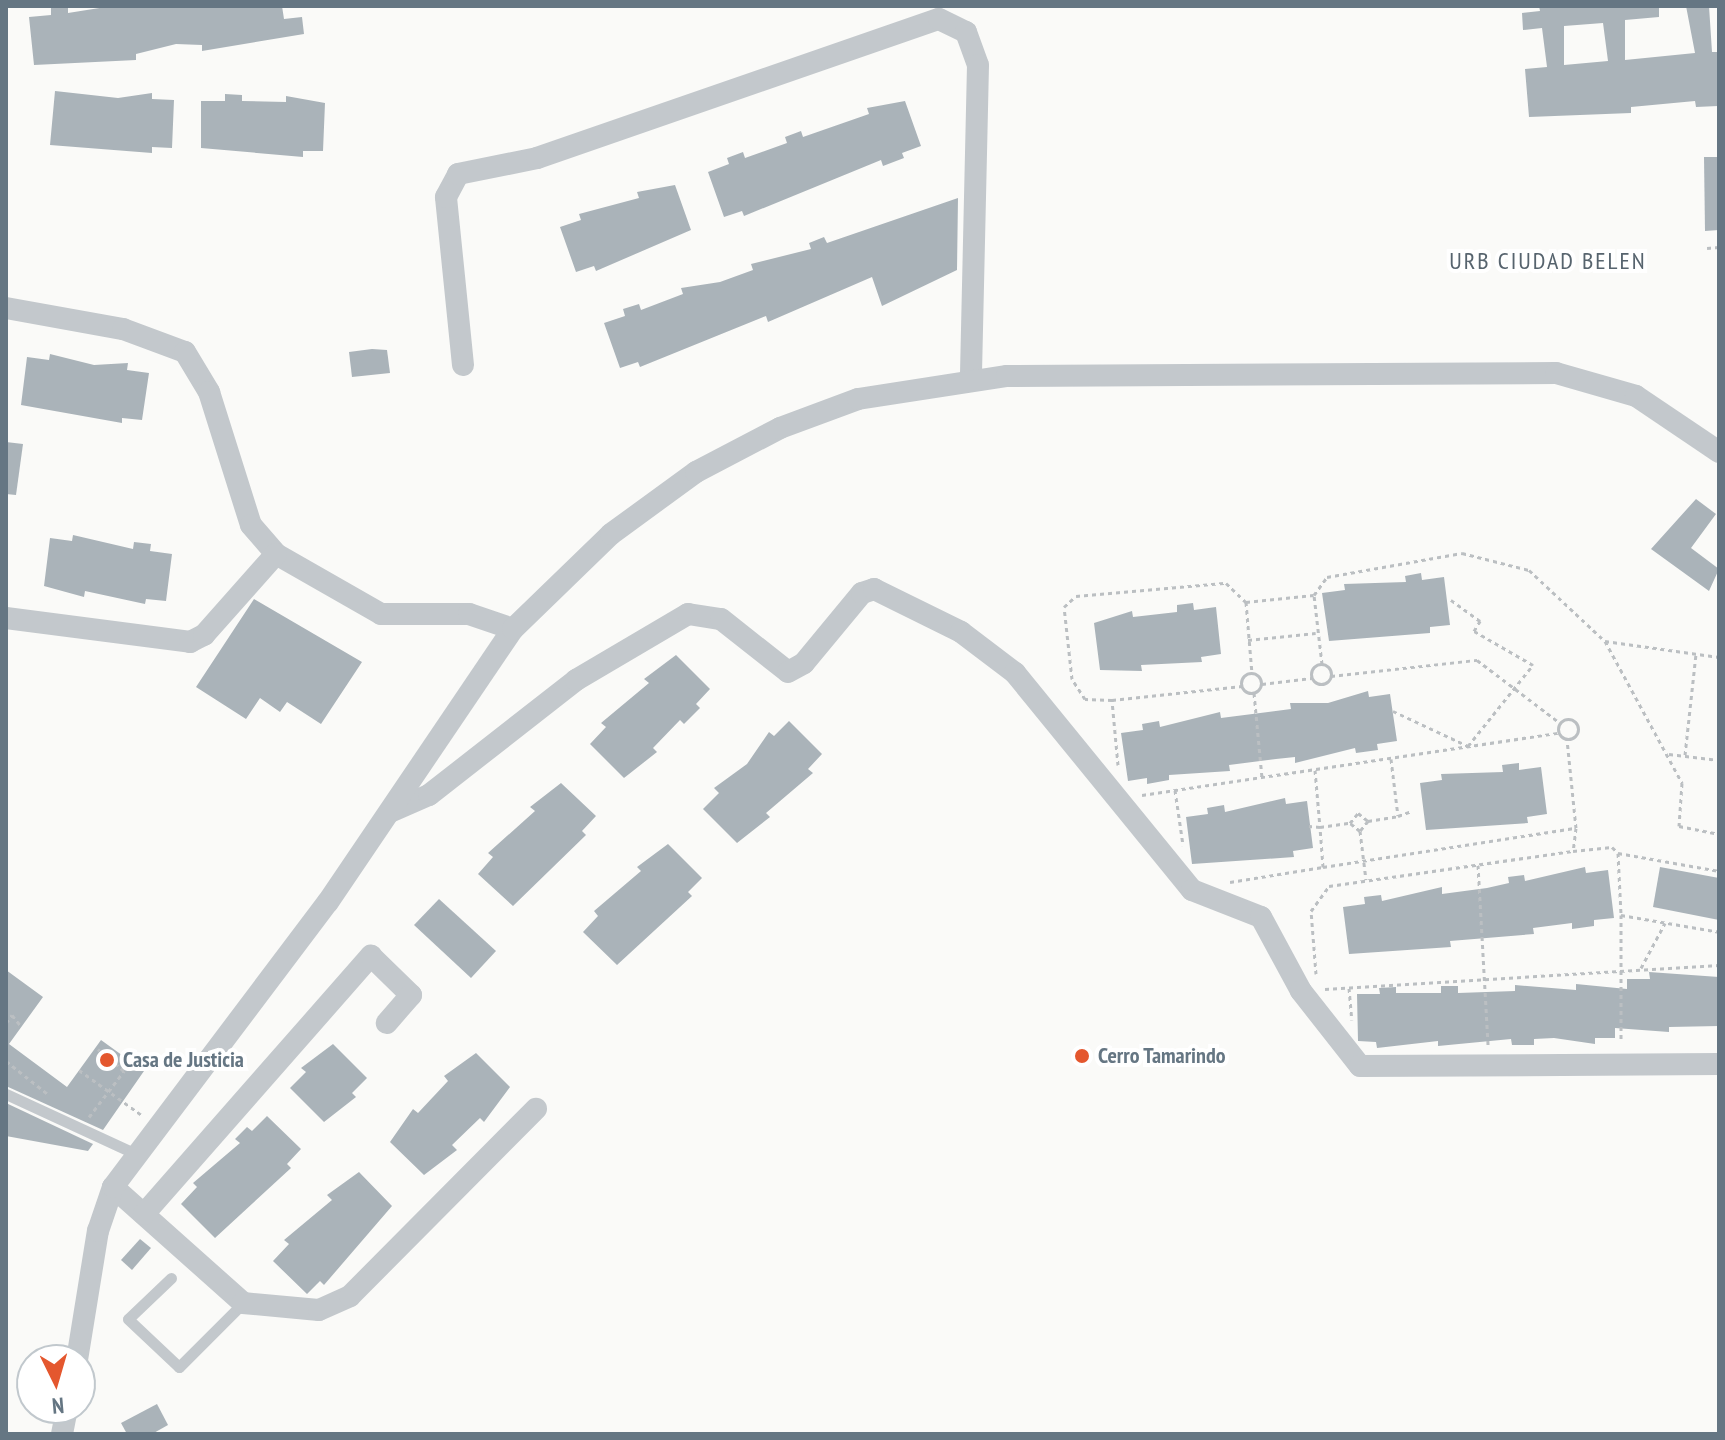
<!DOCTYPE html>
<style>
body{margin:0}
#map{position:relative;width:1725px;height:1440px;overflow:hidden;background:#fafaf8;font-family:"PT Sans Narrow",sans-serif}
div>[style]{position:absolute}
.building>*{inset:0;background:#aab3b9}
.path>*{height:3px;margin-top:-1.5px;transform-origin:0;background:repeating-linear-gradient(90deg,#bbbfc2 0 4px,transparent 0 8px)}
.path>.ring{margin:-1.5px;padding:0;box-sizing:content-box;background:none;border:3px solid #bbbfc2;border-radius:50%}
.lane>*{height:11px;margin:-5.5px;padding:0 5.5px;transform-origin:5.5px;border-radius:5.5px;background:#c3c8cc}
.street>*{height:22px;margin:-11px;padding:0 11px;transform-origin:11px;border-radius:11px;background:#c3c8cc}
.dots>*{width:22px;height:22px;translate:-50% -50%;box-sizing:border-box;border:4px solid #fff;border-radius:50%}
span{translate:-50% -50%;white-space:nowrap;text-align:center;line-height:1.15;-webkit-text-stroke:8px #fff;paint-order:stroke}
.poi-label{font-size:22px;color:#657683;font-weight:700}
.left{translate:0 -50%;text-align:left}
.neighbourhood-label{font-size:24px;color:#57646e;letter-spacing:2px}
.frame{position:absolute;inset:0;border:8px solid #657683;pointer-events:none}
.north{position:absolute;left:16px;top:1344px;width:80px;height:80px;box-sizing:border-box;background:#fff;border:2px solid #c1c8cd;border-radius:50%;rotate:175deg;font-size:22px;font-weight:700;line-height:32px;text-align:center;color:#657683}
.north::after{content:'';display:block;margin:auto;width:28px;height:36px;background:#e4572e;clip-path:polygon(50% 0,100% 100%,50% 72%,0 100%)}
</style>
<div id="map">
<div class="building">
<div style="clip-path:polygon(112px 6px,282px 6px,284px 19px,302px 17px,304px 34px,202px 51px,202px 45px,176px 44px,136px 54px,136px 60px,34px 65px,29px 17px,51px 15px,51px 8px,68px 7px,68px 13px)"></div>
<div style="clip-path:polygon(evenodd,1539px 6px,1659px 6px,1659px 17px,1625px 20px,1625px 60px,1695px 53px,1686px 6px,1709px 6px,1712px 52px,1719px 52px,1718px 106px,1696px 107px,1695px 101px,1631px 107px,1631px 113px,1529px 117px,1525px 69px,1547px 67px,1542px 28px,1523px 30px,1522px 13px,1540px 11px,1539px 6px,1603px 23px,1608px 61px,1564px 65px,1564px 26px,1603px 23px)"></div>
<div style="clip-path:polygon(55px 91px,118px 98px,152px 93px,152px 99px,174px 100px,172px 148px,152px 147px,152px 153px,50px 145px)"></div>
<div style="clip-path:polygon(225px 94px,242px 95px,242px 101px,286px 102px,286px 96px,325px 103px,323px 151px,303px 151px,303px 157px,201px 148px,201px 101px,225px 101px)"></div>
<div style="clip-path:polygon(905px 101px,921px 146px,902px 153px,904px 158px,883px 166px,881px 160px,744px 216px,742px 211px,724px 217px,708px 172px,729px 164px,727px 158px,743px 152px,745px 158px,787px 143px,785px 137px,801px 131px,803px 137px,869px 114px,867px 108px)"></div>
<div style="clip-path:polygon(1704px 157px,1719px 157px,1719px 230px,1705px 231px)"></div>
<div style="clip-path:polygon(675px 185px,691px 230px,596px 271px,594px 266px,576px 272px,560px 227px,581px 220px,579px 214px,639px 198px,637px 192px)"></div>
<div style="clip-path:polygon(958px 198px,957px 270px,882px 306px,872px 277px,768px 322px,766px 316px,640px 367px,638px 362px,620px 368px,604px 323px,625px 316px,623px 309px,639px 304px,641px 310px,683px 294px,681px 288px,720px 282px,753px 270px,751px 264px,811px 249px,809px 243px,824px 237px,827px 243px)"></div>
<div style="clip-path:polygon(372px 349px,387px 350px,390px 373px,352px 377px,349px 352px)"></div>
<div style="clip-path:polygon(50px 354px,94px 365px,128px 363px,127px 370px,149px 373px,142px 420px,122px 418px,122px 423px,21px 405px,27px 357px,49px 360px)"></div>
<div style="clip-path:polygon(6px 442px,23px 444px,16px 495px,6px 494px)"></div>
<div style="clip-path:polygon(1696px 499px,1716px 514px,1691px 548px,1719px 569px,1709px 591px,1651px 549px)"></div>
<div style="clip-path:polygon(73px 535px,133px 549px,134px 542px,151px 544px,150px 551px,172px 554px,166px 601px,146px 599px,145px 604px,85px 591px,84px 597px,44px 586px,50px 538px,72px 541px)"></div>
<div style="clip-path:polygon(1421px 573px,1422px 580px,1444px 577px,1450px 625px,1430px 627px,1430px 633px,1329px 641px,1322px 593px,1345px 590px,1344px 584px,1406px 582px,1405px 576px)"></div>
<div style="clip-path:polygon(254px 599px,362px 662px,321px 724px,287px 702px,280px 712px,260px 698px,246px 719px,196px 687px)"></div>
<div style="clip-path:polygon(1193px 603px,1194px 610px,1216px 607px,1221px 654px,1201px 657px,1202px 662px,1141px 665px,1142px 671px,1100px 670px,1094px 623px,1132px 611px,1133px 617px,1177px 612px,1177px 605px)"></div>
<div style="clip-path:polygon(676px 655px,710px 689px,696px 704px,700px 708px,684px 724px,680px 720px,653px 748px,657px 752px,624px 778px,590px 744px,606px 727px,601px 723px,649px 683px,644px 679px)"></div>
<div style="clip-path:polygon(1368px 691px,1369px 697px,1390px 694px,1397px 741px,1377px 744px,1378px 750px,1356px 753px,1355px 748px,1295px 763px,1295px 757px,1276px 759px,1229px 765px,1230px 771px,1169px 775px,1169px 780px,1147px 784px,1147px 778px,1128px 781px,1121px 733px,1143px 730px,1142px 724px,1159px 721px,1160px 727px,1220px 712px,1221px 718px,1291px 709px,1290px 703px,1328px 703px)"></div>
<div style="clip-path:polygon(789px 721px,822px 754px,808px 769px,813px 773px,766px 813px,770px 817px,737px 843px,703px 809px,719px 793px,714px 788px,747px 764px,769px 732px,774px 736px)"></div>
<div style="clip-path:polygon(1519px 763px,1519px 770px,1541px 767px,1547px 814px,1527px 817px,1528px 823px,1426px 830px,1420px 783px,1442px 780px,1441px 774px,1503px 772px,1502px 765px)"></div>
<div style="clip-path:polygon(561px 783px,596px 816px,582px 831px,586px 835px,513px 906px,478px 874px,493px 857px,488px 853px,535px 811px,530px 807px)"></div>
<div style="clip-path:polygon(1285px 798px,1286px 804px,1307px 801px,1313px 848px,1293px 851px,1294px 857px,1192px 864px,1186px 817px,1208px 814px,1207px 808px,1224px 805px,1225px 812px)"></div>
<div style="clip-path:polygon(668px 844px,702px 878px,688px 892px,692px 896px,617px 965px,583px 932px,598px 916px,594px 911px,641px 871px,637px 867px)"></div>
<div style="clip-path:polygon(1585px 867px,1586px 873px,1608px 870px,1614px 918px,1594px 920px,1594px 926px,1572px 929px,1572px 923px,1533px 928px,1534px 934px,1450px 941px,1451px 947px,1349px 954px,1343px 907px,1365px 904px,1364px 897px,1381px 895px,1382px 901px,1442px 887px,1442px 894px,1487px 888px,1509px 883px,1508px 877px,1524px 875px,1525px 881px)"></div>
<div style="clip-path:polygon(1660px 867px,1719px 878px,1719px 920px,1653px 907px)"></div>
<div style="clip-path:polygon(439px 899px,496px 951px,471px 978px,414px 925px)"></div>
<div style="clip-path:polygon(6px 970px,43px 997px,9px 1044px,67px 1087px,101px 1040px,144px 1071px,103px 1130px,6px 1086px)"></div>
<div style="clip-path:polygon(1649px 972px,1719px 977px,1719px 1026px,1669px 1027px,1669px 1032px,1615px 1028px,1615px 1038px,1595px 1038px,1595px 1044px,1554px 1038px,1534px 1039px,1534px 1045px,1512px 1045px,1511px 1039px,1438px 1046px,1438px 1041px,1377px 1048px,1376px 1042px,1358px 1041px,1357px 994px,1380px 994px,1379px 988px,1396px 987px,1396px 993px,1441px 993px,1441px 986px,1458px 986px,1458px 993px,1515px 991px,1515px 985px,1576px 990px,1576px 984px,1627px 989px,1627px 979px,1650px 979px)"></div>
<div style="clip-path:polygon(333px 1044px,367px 1078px,352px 1093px,356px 1097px,324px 1122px,290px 1088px,306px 1072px,301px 1068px)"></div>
<div style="clip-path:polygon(476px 1053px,510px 1087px,484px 1122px,480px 1118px,452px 1145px,457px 1150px,424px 1175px,390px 1142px,413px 1109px,418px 1113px,448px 1081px,444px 1076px)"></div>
<div style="clip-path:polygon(6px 1103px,93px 1144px,88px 1151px,6px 1136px)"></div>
<div style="clip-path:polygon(267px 1116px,301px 1149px,287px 1164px,291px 1168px,215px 1238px,181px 1204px,197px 1187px,193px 1183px,240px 1143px,235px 1139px,247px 1127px,252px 1131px)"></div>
<div style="clip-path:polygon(359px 1172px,392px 1206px,324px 1285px,320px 1281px,307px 1294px,273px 1261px,289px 1244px,284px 1240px,332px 1200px,327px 1195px)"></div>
<div style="clip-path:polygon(140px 1239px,151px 1248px,132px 1270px,121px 1260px)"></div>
<div style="clip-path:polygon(157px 1404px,168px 1425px,152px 1434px,127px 1434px,121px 1423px)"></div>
</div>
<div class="path">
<div style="left:1707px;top:248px;width:12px;rotate:-5deg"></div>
<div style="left:1246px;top:602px;width:68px;rotate:-5.9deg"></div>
<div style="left:1248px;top:640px;width:68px;rotate:-5.9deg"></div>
<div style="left:1605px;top:641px;width:115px;rotate:8deg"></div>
<div class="ring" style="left:1311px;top:664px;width:17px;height:17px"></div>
<div style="left:1322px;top:664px;width:69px;rotate:-96.6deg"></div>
<div style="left:1314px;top:595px;width:22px;rotate:-54deg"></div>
<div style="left:1327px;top:577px;width:137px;rotate:-10.1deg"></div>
<div style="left:1462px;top:553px;width:69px;rotate:14.2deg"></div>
<div style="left:1529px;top:570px;width:104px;rotate:43.1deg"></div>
<div style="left:1605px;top:641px;width:162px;rotate:61.5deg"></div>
<div style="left:1682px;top:783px;width:43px;rotate:94deg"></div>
<div style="left:1679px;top:826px;width:41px;rotate:11.3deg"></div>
<div class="ring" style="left:1241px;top:673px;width:17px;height:17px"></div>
<div style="left:1331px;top:676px;width:147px;rotate:-6.3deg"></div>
<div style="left:1477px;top:660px;width:104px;rotate:37.2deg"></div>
<div style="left:1262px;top:684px;width:50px;rotate:-6.8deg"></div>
<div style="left:1254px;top:693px;width:84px;rotate:84.6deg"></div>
<div style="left:1112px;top:700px;width:27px;rotate:-178deg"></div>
<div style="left:1085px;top:699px;width:24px;rotate:-123deg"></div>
<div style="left:1072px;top:679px;width:72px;rotate:-96.3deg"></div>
<div style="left:1064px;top:607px;width:16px;rotate:-43deg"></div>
<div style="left:1076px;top:596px;width:151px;rotate:-5deg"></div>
<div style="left:1226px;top:583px;width:28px;rotate:44deg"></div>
<div style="left:1246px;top:602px;width:71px;rotate:85.2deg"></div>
<div style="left:1393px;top:711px;width:83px;rotate:25deg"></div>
<div style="left:1468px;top:746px;width:104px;rotate:-51.3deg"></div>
<div style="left:1533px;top:665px;width:68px;rotate:-150deg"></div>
<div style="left:1474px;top:631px;width:12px;rotate:-59deg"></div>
<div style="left:1480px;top:621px;width:36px;rotate:-144deg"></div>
<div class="ring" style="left:1558px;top:719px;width:17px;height:17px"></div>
<div style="left:1669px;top:754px;width:50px;rotate:6.8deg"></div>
<div style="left:1685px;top:755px;width:102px;rotate:-83.8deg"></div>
<div style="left:1391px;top:759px;width:57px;rotate:83deg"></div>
<div style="left:1398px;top:816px;width:15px;rotate:-20deg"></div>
<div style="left:1118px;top:765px;width:65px;rotate:-95.3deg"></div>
<div style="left:1112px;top:700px;width:131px;rotate:-6.1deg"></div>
<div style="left:1315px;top:770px;width:57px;rotate:85deg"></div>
<div style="left:1320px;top:827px;width:30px;rotate:-8deg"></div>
<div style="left:1175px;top:790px;width:56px;rotate:81.7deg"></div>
<div style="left:1142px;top:795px;width:422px;rotate:-8.5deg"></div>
<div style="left:1368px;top:821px;width:30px;rotate:-9deg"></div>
<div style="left:1576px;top:828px;width:23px;rotate:97deg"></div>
<div style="left:1573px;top:851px;width:39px;rotate:-6deg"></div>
<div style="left:1612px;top:847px;width:8px;rotate:45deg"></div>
<div style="left:1618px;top:853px;width:103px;rotate:10.1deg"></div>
<div style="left:1360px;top:831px;width:13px;rotate:-141deg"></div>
<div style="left:1350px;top:823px;width:13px;rotate:-51deg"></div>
<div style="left:1358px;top:813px;width:13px;rotate:39deg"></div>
<div style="left:1368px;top:821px;width:13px;rotate:129deg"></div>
<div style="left:1360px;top:831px;width:49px;rotate:83deg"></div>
<div style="left:1618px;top:853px;width:62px;rotate:87.2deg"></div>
<div style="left:1621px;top:915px;width:99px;rotate:9.8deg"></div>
<div style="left:1478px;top:865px;width:180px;rotate:86.8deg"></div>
<div style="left:1323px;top:867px;width:256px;rotate:-8.8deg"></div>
<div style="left:1576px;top:828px;width:89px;rotate:-95.8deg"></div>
<div style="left:1230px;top:882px;width:94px;rotate:-9.2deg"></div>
<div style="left:1323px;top:867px;width:40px;rotate:-94.3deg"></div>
<div style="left:1320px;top:827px;width:11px;rotate:-175deg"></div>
<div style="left:1621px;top:915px;width:127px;rotate:90deg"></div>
<div style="left:1641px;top:968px;width:51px;rotate:-61.9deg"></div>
<div style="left:1316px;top:974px;width:63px;rotate:-94.5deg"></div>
<div style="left:1311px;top:911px;width:31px;rotate:-54deg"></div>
<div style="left:1329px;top:886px;width:246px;rotate:-8.2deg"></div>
<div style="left:1349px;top:988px;width:32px;rotate:85deg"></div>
<div style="left:1325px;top:989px;width:395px;rotate:-3.5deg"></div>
<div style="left:6px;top:1023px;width:10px;rotate:-53deg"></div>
<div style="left:12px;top:1015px;width:14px;rotate:51deg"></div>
<div style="left:6px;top:1061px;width:55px;rotate:38.3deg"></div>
<div style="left:79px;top:1070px;width:79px;rotate:35.7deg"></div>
<div style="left:89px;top:1117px;width:58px;rotate:-52.7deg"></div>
<div style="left:124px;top:1071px;width:34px;rotate:-140deg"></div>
</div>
<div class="lane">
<div style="left:6px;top:1094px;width:145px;rotate:24.8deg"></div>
<div style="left:171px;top:1278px;width:59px;rotate:136.4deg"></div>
<div style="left:128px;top:1319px;width:70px;rotate:43.3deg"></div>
<div style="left:179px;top:1367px;width:91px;rotate:-45deg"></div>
</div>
<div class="street">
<div style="left:6px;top:308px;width:119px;rotate:10.2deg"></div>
<div style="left:123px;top:329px;width:66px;rotate:20.4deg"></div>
<div style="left:185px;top:352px;width:47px;rotate:59deg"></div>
<div style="left:209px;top:392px;width:139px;rotate:72.5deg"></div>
<div style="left:251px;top:525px;width:38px;rotate:49deg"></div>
<div style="left:276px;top:554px;width:121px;rotate:29.7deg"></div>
<div style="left:381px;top:614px;width:88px"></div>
<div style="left:469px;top:614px;width:46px;rotate:18.8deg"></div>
<div style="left:463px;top:365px;width:169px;rotate:-95.8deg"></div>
<div style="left:446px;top:197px;width:26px;rotate:-62deg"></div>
<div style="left:458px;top:174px;width:81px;rotate:-11.4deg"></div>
<div style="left:537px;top:158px;width:425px;rotate:-19.1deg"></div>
<div style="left:939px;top:19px;width:30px;rotate:26deg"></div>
<div style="left:966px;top:32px;width:35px;rotate:70deg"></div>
<div style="left:978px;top:65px;width:313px;rotate:91.3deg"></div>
<div style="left:6px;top:618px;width:186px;rotate:7.4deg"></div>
<div style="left:190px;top:642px;width:16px;rotate:-27deg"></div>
<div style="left:204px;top:635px;width:108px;rotate:-48.4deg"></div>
<div style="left:390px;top:812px;width:43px;rotate:-23.6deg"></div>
<div style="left:429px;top:795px;width:187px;rotate:-38deg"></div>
<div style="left:576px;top:680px;width:130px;rotate:-30.5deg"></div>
<div style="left:688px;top:614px;width:33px;rotate:9deg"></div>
<div style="left:721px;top:619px;width:85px;rotate:38.3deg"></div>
<div style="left:788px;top:672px;width:18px;rotate:-29deg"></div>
<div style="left:804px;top:663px;width:91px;rotate:-50.4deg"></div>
<div style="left:862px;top:593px;width:13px;rotate:-18deg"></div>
<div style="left:874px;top:589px;width:97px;rotate:26.3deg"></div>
<div style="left:961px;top:632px;width:68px;rotate:37.2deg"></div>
<div style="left:1015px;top:673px;width:280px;rotate:50.8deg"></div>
<div style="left:1192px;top:890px;width:74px;rotate:21.4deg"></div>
<div style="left:1261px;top:917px;width:84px;rotate:61.6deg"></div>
<div style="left:1301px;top:991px;width:95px;rotate:51.8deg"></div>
<div style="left:1360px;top:1066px;width:359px;rotate:-0.3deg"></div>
<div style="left:113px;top:1187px;width:174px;rotate:41.7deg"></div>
<div style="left:243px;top:1303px;width:76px;rotate:5.3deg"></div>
<div style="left:319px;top:1310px;width:34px;rotate:-24deg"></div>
<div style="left:350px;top:1296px;width:264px;rotate:-45.2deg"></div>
<div style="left:144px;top:1214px;width:344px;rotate:-48.7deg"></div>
<div style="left:371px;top:956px;width:56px;rotate:44.3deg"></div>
<div style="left:411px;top:995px;width:37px;rotate:131deg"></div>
<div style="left:77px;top:1360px;width:131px;rotate:-80.8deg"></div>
<div style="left:98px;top:1231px;width:46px;rotate:-71.2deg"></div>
<div style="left:113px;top:1187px;width:357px;rotate:-53deg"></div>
<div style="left:328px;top:902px;width:330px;rotate:-55.9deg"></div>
<div style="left:513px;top:629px;width:136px;rotate:-44.1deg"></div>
<div style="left:611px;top:534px;width:105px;rotate:-36.1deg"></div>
<div style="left:696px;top:472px;width:95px;rotate:-27.6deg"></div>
<div style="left:780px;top:428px;width:83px;rotate:-20.4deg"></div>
<div style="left:858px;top:399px;width:151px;rotate:-8.8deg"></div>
<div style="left:1007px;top:376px;width:549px;rotate:-0.31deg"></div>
<div style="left:1556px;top:373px;width:83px;rotate:16deg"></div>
<div style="left:1636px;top:396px;width:100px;rotate:34deg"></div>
<div style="left:62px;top:1434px;width:26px;rotate:-79deg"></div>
</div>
<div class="dots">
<div style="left:1082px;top:1056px;background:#e4572e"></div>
<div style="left:107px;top:1060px;background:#e4572e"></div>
</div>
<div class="poi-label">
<span class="left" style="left:1098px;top:1056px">Cerro Tamarindo</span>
<span class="left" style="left:123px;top:1060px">Casa de Justicia</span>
</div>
<div class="neighbourhood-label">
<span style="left:1548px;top:261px">URB CIUDAD BELEN</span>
</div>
<div class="frame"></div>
<div class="north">N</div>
</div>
